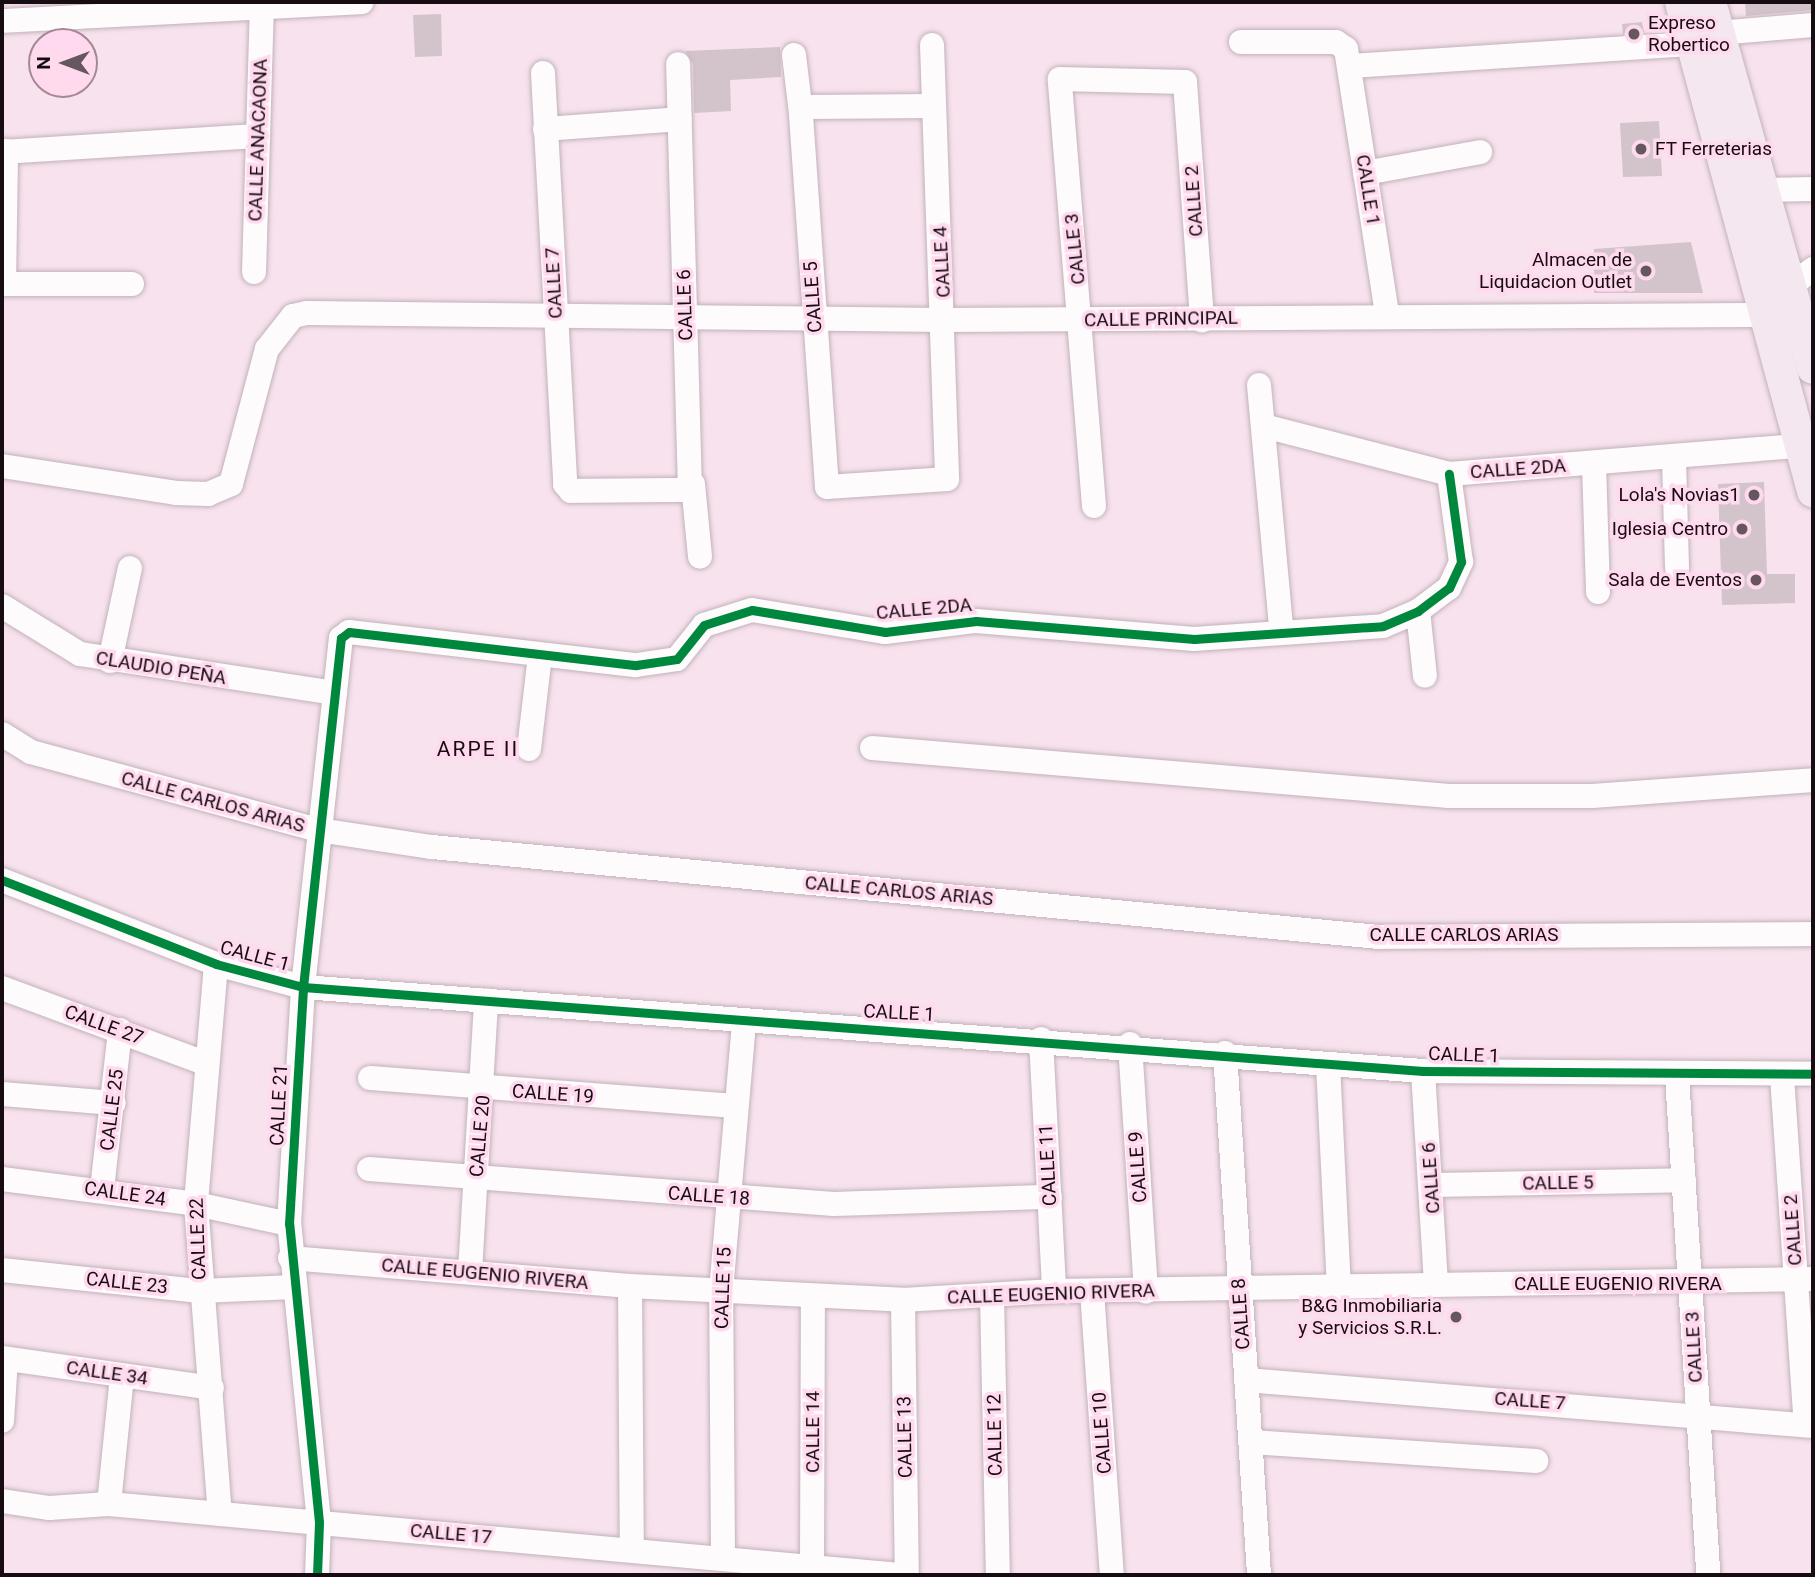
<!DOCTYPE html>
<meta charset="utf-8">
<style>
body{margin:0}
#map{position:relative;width:1815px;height:1577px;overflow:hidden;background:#f7e2ed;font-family:Roboto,sans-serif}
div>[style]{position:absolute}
.building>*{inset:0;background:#d3c3cb}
.roads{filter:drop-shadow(0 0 2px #c2b2ba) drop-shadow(0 0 2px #c2b2ba)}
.minor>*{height:24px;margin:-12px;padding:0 12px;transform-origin:12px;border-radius:12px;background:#fefbfc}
.major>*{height:32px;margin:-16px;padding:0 16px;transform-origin:16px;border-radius:16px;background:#f4e7ef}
.cycleway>*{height:9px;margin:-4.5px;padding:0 4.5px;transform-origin:4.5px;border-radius:4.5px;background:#00873e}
.dots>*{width:19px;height:19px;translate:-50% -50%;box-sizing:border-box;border:4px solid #ffdaee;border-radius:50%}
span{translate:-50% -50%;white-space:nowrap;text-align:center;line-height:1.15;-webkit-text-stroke:7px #ffdaee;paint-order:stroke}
.poi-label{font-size:19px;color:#180c13}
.left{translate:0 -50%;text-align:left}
.right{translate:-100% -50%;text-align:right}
.street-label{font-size:19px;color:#180c13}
.neighbourhood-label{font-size:21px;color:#180c13;letter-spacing:2px}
.frame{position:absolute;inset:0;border:4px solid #180c13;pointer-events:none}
.north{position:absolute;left:28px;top:28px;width:70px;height:70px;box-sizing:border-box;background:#ffdaee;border:2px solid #a38896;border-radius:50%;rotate:270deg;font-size:19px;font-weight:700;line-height:28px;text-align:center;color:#180c13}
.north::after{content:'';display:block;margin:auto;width:24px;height:32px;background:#66575f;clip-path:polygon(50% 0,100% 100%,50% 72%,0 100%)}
</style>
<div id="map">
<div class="building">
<div style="clip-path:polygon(1745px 2px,1813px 2px,1813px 10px,1746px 16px)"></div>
<div style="clip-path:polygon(441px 14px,442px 56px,415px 57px,413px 15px)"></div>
<div style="clip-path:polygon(1642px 22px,1644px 32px,1623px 34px,1622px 24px)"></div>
<div style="clip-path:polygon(780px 47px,781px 77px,730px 80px,731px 111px,694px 113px,693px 64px,685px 51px)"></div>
<div style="clip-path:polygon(1659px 121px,1662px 176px,1623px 177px,1620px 123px)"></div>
<div style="clip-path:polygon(1691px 242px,1703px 293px,1594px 293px,1594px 249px)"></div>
<div style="clip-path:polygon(1764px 482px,1767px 574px,1795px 574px,1795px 603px,1722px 605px,1718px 484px)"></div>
</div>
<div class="roads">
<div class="minor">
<div style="left:2px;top:21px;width:360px;rotate:-3deg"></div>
<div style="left:1718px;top:33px;width:95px;rotate:-4.8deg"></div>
<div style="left:1241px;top:42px;width:95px"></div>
<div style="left:1336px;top:42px;width:12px;rotate:35deg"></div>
<div style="left:1346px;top:49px;width:268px;rotate:81.2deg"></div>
<div style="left:932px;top:45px;width:434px;rotate:88deg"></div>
<div style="left:947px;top:479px;width:120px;rotate:176.2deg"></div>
<div style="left:827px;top:487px;width:374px;rotate:-94deg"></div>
<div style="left:801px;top:114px;width:9px;rotate:-49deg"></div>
<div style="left:807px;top:107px;width:126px;rotate:-0.5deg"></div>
<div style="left:794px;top:55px;width:59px;rotate:83.2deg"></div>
<div style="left:1351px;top:66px;width:343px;rotate:-3.7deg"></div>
<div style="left:543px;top:73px;width:412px;rotate:86.9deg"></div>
<div style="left:565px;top:484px;width:9px;rotate:49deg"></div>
<div style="left:571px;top:491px;width:119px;rotate:-0.5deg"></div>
<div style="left:690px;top:490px;width:426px;rotate:-91.6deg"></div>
<div style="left:545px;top:129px;width:135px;rotate:-4.2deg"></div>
<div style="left:2px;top:152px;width:255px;rotate:-3.6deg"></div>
<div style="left:1365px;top:173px;width:117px;rotate:-10.3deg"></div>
<div style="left:1763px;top:190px;width:50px;rotate:-1.1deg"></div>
<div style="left:254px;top:272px;width:263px;rotate:-88.3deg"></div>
<div style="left:2px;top:284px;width:130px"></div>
<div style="left:4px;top:284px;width:133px;rotate:-89.1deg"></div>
<div style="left:1259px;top:385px;width:245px;rotate:84.8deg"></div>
<div style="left:1264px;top:426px;width:191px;rotate:14.5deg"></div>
<div style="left:1449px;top:474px;width:352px;rotate:-4.6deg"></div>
<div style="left:1674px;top:459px;width:109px;rotate:88.4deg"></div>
<div style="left:1594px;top:464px;width:128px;rotate:88.2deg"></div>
<div style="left:2px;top:466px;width:176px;rotate:8.8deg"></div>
<div style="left:176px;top:493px;width:32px;rotate:2deg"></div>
<div style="left:208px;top:494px;width:25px;rotate:-23deg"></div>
<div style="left:231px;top:484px;width:140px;rotate:-75.1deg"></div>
<div style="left:267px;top:349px;width:42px;rotate:-51.8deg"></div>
<div style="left:293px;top:316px;width:14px;rotate:-12deg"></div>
<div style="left:307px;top:313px;width:638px;rotate:0.63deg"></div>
<div style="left:945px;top:320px;width:806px;rotate:-0.36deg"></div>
<div style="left:1751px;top:315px;width:77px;rotate:-36.6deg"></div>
<div style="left:693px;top:484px;width:73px;rotate:84.5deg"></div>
<div style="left:1094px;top:506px;width:428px;rotate:-94.6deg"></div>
<div style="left:1060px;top:79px;width:125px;rotate:1.4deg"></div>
<div style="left:1185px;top:82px;width:239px;rotate:85.9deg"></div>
<div style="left:2px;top:606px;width:92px;rotate:31.6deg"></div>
<div style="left:80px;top:654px;width:258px;rotate:8.7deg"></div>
<div style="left:1418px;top:611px;width:65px;rotate:83.9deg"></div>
<div style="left:110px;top:661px;width:95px;rotate:-77.9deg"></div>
<div style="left:2px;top:734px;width:34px;rotate:32deg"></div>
<div style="left:31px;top:752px;width:297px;rotate:15.2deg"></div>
<div style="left:318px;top:830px;width:115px;rotate:8.5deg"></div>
<div style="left:432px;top:847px;width:951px;rotate:5.43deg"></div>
<div style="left:1379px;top:937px;width:434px;rotate:-0.4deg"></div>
<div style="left:872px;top:748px;width:579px;rotate:4.76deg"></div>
<div style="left:1449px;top:796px;width:143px"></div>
<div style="left:1592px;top:796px;width:222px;rotate:-4.1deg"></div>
<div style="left:529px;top:749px;width:94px;rotate:-83.3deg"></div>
<div style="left:2px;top:880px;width:230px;rotate:21.4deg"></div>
<div style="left:216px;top:964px;width:90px;rotate:14.8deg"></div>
<div style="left:303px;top:987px;width:1123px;rotate:4.29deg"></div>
<div style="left:1423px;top:1071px;width:390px;rotate:0.4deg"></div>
<div style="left:216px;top:964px;width:241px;rotate:94.8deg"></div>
<div style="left:196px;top:1204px;width:311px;rotate:85.6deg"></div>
<div style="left:2px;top:988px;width:216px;rotate:20.3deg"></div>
<div style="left:1041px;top:1039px;width:252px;rotate:87deg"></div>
<div style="left:1130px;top:1044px;width:248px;rotate:86.3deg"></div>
<div style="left:1225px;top:1053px;width:523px;rotate:86.27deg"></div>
<div style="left:1328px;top:1064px;width:224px;rotate:87.2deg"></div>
<div style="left:1423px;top:1071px;width:214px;rotate:86.5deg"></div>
<div style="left:1677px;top:1076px;width:500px;rotate:86.4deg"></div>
<div style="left:1782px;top:1076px;width:350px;rotate:86.1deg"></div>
<div style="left:370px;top:1078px;width:367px;rotate:4.4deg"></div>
<div style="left:2px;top:1094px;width:112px;rotate:4.6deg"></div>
<div style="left:369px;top:1169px;width:466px;rotate:4.3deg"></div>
<div style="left:834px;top:1204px;width:216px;rotate:-1.9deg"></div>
<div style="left:2px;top:1179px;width:196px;rotate:7.3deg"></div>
<div style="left:196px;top:1204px;width:95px;rotate:12.1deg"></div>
<div style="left:1433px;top:1185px;width:251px;rotate:-1.1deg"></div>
<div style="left:102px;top:1189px;width:160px;rotate:-83.5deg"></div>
<div style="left:290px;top:1258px;width:341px;rotate:4.7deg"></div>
<div style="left:630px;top:1286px;width:273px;rotate:2.9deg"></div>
<div style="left:903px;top:1300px;width:151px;rotate:-3.4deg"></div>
<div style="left:1054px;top:1291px;width:759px;rotate:-0.91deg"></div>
<div style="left:2px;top:1270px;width:199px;rotate:6.1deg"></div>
<div style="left:200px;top:1291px;width:94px;rotate:-2.4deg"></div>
<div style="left:470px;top:1272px;width:272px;rotate:-86.6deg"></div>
<div style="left:630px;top:1286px;width:263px;rotate:89.6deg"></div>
<div style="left:1092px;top:1291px;width:285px;rotate:86deg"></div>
<div style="left:992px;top:1295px;width:280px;rotate:88.8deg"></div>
<div style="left:903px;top:1300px;width:275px;rotate:89.2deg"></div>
<div style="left:2px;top:1358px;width:212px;rotate:8.1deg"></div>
<div style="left:1246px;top:1380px;width:569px;rotate:4.64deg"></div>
<div style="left:2px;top:1421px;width:62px;rotate:-86.3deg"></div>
<div style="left:1251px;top:1442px;width:286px;rotate:3.8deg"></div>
<div style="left:2px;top:1501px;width:48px;rotate:8.5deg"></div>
<div style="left:49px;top:1508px;width:60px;rotate:-3.8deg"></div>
<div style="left:109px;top:1504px;width:794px;rotate:5.13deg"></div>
<div style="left:109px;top:1504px;width:129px;rotate:-84.2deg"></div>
<div style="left:723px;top:1556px;width:265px;rotate:-90.4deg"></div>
<div style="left:721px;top:1291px;width:271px;rotate:-85.1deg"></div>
<div style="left:812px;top:1566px;width:269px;rotate:-89.8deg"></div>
<div style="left:317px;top:1575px;width:53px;rotate:-87.8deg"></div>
<div style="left:319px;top:1522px;width:300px;rotate:-95.7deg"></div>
<div style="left:289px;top:1224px;width:237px;rotate:-86.6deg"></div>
<div style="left:303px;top:987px;width:351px;rotate:-83.8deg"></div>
<div style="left:341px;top:638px;width:10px;rotate:-37deg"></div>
<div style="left:349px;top:632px;width:289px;rotate:6.6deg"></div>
<div style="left:636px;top:665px;width:41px;rotate:-8.3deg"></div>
<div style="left:677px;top:659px;width:43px;rotate:-51.5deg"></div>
<div style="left:704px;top:625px;width:50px;rotate:-17.4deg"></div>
<div style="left:752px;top:610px;width:135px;rotate:9.4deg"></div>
<div style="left:885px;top:632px;width:92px;rotate:-6.9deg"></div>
<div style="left:976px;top:621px;width:219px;rotate:4.7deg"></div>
<div style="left:1194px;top:639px;width:189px;rotate:-3.9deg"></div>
<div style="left:1383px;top:626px;width:38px;rotate:-23deg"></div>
<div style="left:1418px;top:611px;width:39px;rotate:-37deg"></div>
<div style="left:1449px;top:588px;width:29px;rotate:-65deg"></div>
<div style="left:1461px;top:562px;width:89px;rotate:-97.8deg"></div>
</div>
<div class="major">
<div style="left:1681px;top:2px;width:507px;rotate:74.89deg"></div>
<div style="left:1710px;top:2px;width:380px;rotate:74.3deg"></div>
</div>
</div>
<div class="cycleway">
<div style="left:2px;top:880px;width:230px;rotate:21.4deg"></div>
<div style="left:216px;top:964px;width:90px;rotate:14.8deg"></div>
<div style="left:303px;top:987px;width:1123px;rotate:4.29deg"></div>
<div style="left:1423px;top:1071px;width:390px;rotate:0.4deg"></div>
<div style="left:317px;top:1575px;width:53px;rotate:-87.8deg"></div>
<div style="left:319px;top:1522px;width:300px;rotate:-95.7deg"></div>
<div style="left:289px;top:1224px;width:237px;rotate:-86.6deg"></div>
<div style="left:303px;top:987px;width:351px;rotate:-83.8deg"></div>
<div style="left:341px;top:638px;width:10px;rotate:-37deg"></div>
<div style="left:349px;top:632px;width:289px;rotate:6.6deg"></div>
<div style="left:636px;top:665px;width:41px;rotate:-8.3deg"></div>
<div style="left:677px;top:659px;width:43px;rotate:-51.5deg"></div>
<div style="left:704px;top:625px;width:50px;rotate:-17.4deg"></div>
<div style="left:752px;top:610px;width:135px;rotate:9.4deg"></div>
<div style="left:885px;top:632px;width:92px;rotate:-6.9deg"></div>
<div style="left:976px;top:621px;width:219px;rotate:4.7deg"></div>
<div style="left:1194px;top:639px;width:189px;rotate:-3.9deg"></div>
<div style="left:1383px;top:626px;width:38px;rotate:-23deg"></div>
<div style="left:1418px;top:611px;width:39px;rotate:-37deg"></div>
<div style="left:1449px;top:588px;width:29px;rotate:-65deg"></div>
<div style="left:1461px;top:562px;width:89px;rotate:-97.8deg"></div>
</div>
<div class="dots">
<div style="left:1634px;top:34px;background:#66575f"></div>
<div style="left:1641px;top:149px;background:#66575f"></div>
<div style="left:1646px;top:271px;background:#66575f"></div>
<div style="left:1754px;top:495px;background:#66575f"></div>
<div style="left:1742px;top:529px;background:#66575f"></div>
<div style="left:1756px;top:580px;background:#66575f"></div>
<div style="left:1456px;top:1317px;background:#66575f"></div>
</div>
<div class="poi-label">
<span class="left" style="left:1648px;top:34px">Expreso<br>Robertico</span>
<span class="left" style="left:1655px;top:149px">FT Ferreterias</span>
<span class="right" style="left:1632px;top:271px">Almacen de<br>Liquidacion Outlet</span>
<span class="right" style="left:1740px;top:495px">Lola's Novias1</span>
<span class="right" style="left:1728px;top:529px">Iglesia Centro</span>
<span class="right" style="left:1742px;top:580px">Sala de Eventos</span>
<span class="right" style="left:1442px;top:1317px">B&amp;G Inmobiliaria<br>y Servicios S.R.L.</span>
</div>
<div class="street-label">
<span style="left:258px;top:140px;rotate:-88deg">CALLE ANACAONA</span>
<span style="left:1368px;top:190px;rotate:81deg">CALLE 1</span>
<span style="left:1194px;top:201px;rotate:-94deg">CALLE 2</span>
<span style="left:1075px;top:249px;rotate:-96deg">CALLE 3</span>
<span style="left:942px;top:262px;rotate:-93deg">CALLE 4</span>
<span style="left:554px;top:283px;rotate:-93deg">CALLE 7</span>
<span style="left:813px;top:297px;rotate:-94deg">CALLE 5</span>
<span style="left:685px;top:305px;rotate:-92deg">CALLE 6</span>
<span style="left:1161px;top:319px;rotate:-1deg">CALLE PRINCIPAL</span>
<span style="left:1518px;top:469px;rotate:-4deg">CALLE 2DA</span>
<span style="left:924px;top:609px;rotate:-5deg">CALLE 2DA</span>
<span style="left:161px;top:668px;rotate:9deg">CLAUDIO PEÑA</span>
<span style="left:213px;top:802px;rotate:15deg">CALLE CARLOS ARIAS</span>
<span style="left:899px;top:891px;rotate:5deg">CALLE CARLOS ARIAS</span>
<span style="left:1464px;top:935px">CALLE CARLOS ARIAS</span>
<span style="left:255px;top:956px;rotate:15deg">CALLE 1</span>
<span style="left:899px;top:1013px;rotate:3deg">CALLE 1</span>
<span style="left:104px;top:1025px;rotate:20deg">CALLE 27</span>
<span style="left:1464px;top:1055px;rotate:2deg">CALLE 1</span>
<span style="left:553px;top:1094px;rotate:4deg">CALLE 19</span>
<span style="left:279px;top:1105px;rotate:-87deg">CALLE 21</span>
<span style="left:112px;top:1110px;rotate:-83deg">CALLE 25</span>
<span style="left:480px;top:1136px;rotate:-85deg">CALLE 20</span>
<span style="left:1048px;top:1165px;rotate:-93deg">CALLE 11</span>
<span style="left:1138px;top:1167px;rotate:-94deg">CALLE 9</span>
<span style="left:1431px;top:1178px;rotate:-94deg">CALLE 6</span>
<span style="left:1558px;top:1183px;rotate:-1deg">CALLE 5</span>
<span style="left:125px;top:1194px;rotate:8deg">CALLE 24</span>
<span style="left:709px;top:1196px;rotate:4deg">CALLE 18</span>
<span style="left:1793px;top:1230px;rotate:-94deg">CALLE 2</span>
<span style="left:198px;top:1239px;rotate:-92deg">CALLE 22</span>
<span style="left:485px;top:1274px;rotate:5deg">CALLE EUGENIO RIVERA</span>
<span style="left:127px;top:1283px;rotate:6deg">CALLE 23</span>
<span style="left:1618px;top:1284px">CALLE EUGENIO RIVERA</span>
<span style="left:723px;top:1288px;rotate:-88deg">CALLE 15</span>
<span style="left:1051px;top:1294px;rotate:-2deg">CALLE EUGENIO RIVERA</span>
<span style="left:1241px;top:1314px;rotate:-94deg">CALLE 8</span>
<span style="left:1694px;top:1347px;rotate:-93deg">CALLE 3</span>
<span style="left:107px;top:1373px;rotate:8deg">CALLE 34</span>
<span style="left:1530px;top:1401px;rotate:4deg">CALLE 7</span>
<span style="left:813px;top:1432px;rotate:-90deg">CALLE 14</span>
<span style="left:1102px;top:1433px;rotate:-94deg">CALLE 10</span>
<span style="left:995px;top:1435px;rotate:-91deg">CALLE 12</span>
<span style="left:905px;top:1437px;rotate:-91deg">CALLE 13</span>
<span style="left:451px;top:1534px;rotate:5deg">CALLE 17</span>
</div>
<div class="neighbourhood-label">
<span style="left:478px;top:749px">ARPE II</span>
</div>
<div class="frame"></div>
<div class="north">N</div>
</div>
